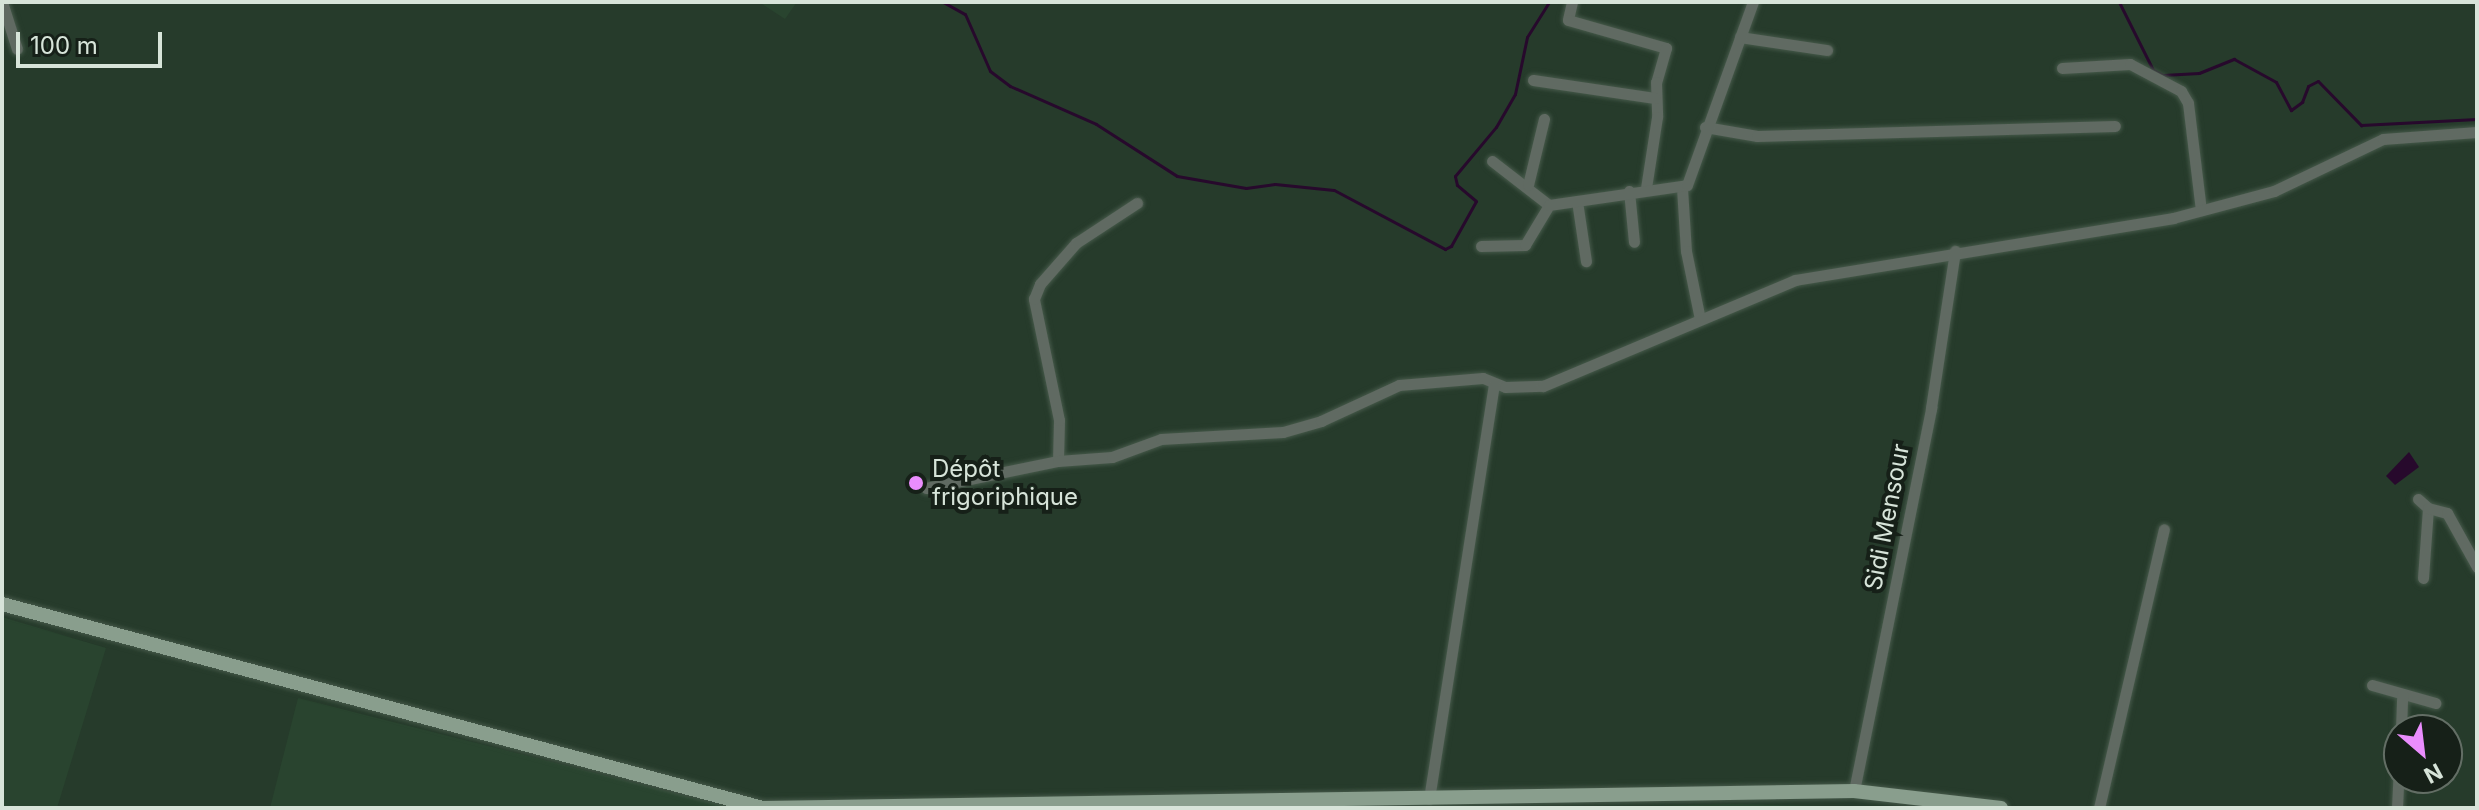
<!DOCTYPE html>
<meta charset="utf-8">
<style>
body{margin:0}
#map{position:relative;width:2479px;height:810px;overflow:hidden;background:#263b2b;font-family:Inter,sans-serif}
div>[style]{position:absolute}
.built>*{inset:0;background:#29442f}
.water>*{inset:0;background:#27092c}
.stream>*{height:3px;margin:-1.5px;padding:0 1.5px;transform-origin:1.5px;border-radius:1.5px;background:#27092c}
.roads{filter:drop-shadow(0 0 2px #46594a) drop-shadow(0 0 2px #46594a)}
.minor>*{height:11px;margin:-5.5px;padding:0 5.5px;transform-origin:5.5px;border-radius:5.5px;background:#606a62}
.major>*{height:14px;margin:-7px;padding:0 7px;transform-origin:7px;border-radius:7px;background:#899e8d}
.dots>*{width:22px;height:22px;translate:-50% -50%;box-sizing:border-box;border:4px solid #162018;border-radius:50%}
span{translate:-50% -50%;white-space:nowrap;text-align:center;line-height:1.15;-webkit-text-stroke:8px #162018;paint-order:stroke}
.poi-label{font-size:24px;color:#d7e4d9}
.left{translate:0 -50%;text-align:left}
.street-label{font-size:24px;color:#d7e4d9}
.frame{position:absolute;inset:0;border:4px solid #d7e4d9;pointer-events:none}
.north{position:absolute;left:2383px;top:714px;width:80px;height:80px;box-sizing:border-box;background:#162018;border:2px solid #636e65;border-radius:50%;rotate:152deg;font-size:22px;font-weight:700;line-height:32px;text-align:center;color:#d7e4d9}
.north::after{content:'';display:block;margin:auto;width:28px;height:36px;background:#ea8dfd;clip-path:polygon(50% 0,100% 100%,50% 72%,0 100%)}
.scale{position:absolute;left:16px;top:32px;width:146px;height:36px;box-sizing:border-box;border:4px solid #d7e4d9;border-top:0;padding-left:10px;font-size:24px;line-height:28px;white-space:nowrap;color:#d7e4d9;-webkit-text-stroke:6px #162018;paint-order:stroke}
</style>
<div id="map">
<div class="built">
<div style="clip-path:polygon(759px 2px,797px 2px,785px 19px)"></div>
<div style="clip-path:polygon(2px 617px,106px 648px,57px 808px,2px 808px)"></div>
<div style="clip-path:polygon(298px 698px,734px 808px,270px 808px)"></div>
<div style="clip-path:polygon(1729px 804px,1920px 808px,1571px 808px)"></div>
</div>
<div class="water">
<div style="clip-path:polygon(2409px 452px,2419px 467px,2395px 485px,2386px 476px)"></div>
</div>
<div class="stream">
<div style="left:943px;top:2px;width:25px;rotate:29deg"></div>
<div style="left:965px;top:14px;width:62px;rotate:66.3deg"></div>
<div style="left:990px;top:71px;width:25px;rotate:37deg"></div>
<div style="left:1010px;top:86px;width:94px;rotate:23.8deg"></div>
<div style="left:1096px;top:124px;width:96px;rotate:32.7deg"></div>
<div style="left:1177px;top:176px;width:70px;rotate:9.9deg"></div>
<div style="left:1246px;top:188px;width:29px;rotate:-8deg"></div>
<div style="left:1275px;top:184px;width:59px;rotate:5.8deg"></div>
<div style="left:1334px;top:190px;width:126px;rotate:28deg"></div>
<div style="left:1445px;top:249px;width:7px;rotate:-27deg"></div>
<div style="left:1451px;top:246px;width:51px;rotate:-60.9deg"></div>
<div style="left:1476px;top:201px;width:25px;rotate:-140deg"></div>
<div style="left:1457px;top:185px;width:9px;rotate:-103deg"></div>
<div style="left:1455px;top:176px;width:64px;rotate:-50.1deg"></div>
<div style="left:1496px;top:127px;width:38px;rotate:-60deg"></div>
<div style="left:1515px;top:94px;width:58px;rotate:-78.1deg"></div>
<div style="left:1527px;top:37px;width:41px;rotate:-57.8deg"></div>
<div style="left:2119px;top:2px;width:76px;rotate:63.4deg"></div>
<div style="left:2153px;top:70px;width:11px;rotate:27deg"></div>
<div style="left:2163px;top:75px;width:36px;rotate:-3deg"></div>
<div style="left:2199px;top:73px;width:38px;rotate:-22deg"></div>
<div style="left:2234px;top:59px;width:48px;rotate:28.7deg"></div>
<div style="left:2276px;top:82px;width:32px;rotate:62deg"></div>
<div style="left:2291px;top:110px;width:14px;rotate:-36deg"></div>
<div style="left:2302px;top:102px;width:17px;rotate:-69deg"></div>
<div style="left:2308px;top:86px;width:11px;rotate:-27deg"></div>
<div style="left:2318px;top:81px;width:62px;rotate:45.7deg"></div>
<div style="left:2361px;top:125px;width:116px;rotate:-3deg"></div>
</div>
<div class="roads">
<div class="minor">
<div style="left:2px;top:2px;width:49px;rotate:72.3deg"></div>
<div style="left:1572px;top:2px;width:18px;rotate:103deg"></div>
<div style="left:1568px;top:20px;width:102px;rotate:15.9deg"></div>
<div style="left:1666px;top:48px;width:35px;rotate:106deg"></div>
<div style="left:1656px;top:82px;width:35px;rotate:88deg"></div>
<div style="left:1657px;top:117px;width:72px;rotate:98.8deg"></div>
<div style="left:1740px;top:37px;width:88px;rotate:8.5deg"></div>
<div style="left:2062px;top:68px;width:68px;rotate:-3.4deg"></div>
<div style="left:2130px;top:64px;width:58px;rotate:27.9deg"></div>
<div style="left:2181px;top:91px;width:14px;rotate:60deg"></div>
<div style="left:2188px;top:103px;width:108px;rotate:83.1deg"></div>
<div style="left:1533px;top:80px;width:123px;rotate:8.4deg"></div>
<div style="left:1705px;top:127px;width:53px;rotate:9.8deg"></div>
<div style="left:1757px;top:136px;width:358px;rotate:-1.6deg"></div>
<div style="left:1492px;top:161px;width:72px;rotate:37.7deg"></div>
<div style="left:1528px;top:185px;width:68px;rotate:-76.4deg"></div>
<div style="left:1682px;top:188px;width:63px;rotate:86.4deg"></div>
<div style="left:1686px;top:251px;width:69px;rotate:78.4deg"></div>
<div style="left:1629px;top:191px;width:51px;rotate:84.4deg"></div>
<div style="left:1577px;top:201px;width:61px;rotate:81.5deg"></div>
<div style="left:1481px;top:246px;width:44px;rotate:-1.3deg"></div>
<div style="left:1525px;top:245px;width:47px;rotate:-59deg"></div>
<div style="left:1549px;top:205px;width:139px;rotate:-8.2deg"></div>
<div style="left:1687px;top:185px;width:195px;rotate:-70.2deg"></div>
<div style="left:1058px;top:461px;width:41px;rotate:-88.6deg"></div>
<div style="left:1059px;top:420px;width:124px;rotate:-101.7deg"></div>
<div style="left:1034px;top:299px;width:16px;rotate:-68deg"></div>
<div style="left:1040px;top:284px;width:55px;rotate:-48.7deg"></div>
<div style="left:1076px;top:243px;width:73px;rotate:-33.3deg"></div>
<div style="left:926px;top:488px;width:135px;rotate:-11.6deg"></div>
<div style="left:1058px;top:461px;width:54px;rotate:-4.2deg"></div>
<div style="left:1112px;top:457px;width:52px;rotate:-20.2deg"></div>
<div style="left:1161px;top:439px;width:122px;rotate:-3.3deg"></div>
<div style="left:1283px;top:432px;width:40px;rotate:-16deg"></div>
<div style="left:1321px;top:421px;width:86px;rotate:-24.8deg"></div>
<div style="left:1399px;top:385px;width:84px;rotate:-4.8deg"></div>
<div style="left:1483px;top:378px;width:24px;rotate:22deg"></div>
<div style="left:1505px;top:387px;width:38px;rotate:-2deg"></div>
<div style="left:1543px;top:386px;width:273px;rotate:-22.8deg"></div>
<div style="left:1795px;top:280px;width:383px;rotate:-9.3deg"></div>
<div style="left:2173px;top:218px;width:105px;rotate:-15deg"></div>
<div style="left:2274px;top:191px;width:121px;rotate:-25.5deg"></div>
<div style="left:2383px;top:139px;width:94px;rotate:-4.3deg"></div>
<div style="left:2418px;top:499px;width:13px;rotate:42deg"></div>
<div style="left:2423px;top:578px;width:70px;rotate:-85.9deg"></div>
<div style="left:2428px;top:508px;width:20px;rotate:15deg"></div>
<div style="left:2447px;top:513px;width:62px;rotate:60.9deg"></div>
<div style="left:2372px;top:685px;width:66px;rotate:15.9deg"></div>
<div style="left:2401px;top:730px;width:36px;rotate:-88deg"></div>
<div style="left:1854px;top:791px;width:391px;rotate:-78.6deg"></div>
<div style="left:1931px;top:408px;width:159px;rotate:-81.3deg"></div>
<div style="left:1429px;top:799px;width:420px;rotate:-81.1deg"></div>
<div style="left:2099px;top:808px;width:286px;rotate:-76.9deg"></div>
<div style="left:2397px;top:808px;width:42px;rotate:-87.3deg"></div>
</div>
<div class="major">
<div style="left:2px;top:604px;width:788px;rotate:15.01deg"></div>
<div style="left:763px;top:808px;width:1091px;rotate:-0.89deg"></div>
<div style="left:1854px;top:791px;width:148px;rotate:6.6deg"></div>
</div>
</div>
<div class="dots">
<div style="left:916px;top:483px;background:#ea8dfd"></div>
</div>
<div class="poi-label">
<span class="left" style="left:932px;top:483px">Dépôt<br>frigoriphique</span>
</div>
<div class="street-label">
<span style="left:1887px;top:517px;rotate:-79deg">Sidi Mensour</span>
</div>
<div class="frame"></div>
<div class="north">N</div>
<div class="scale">100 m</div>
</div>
